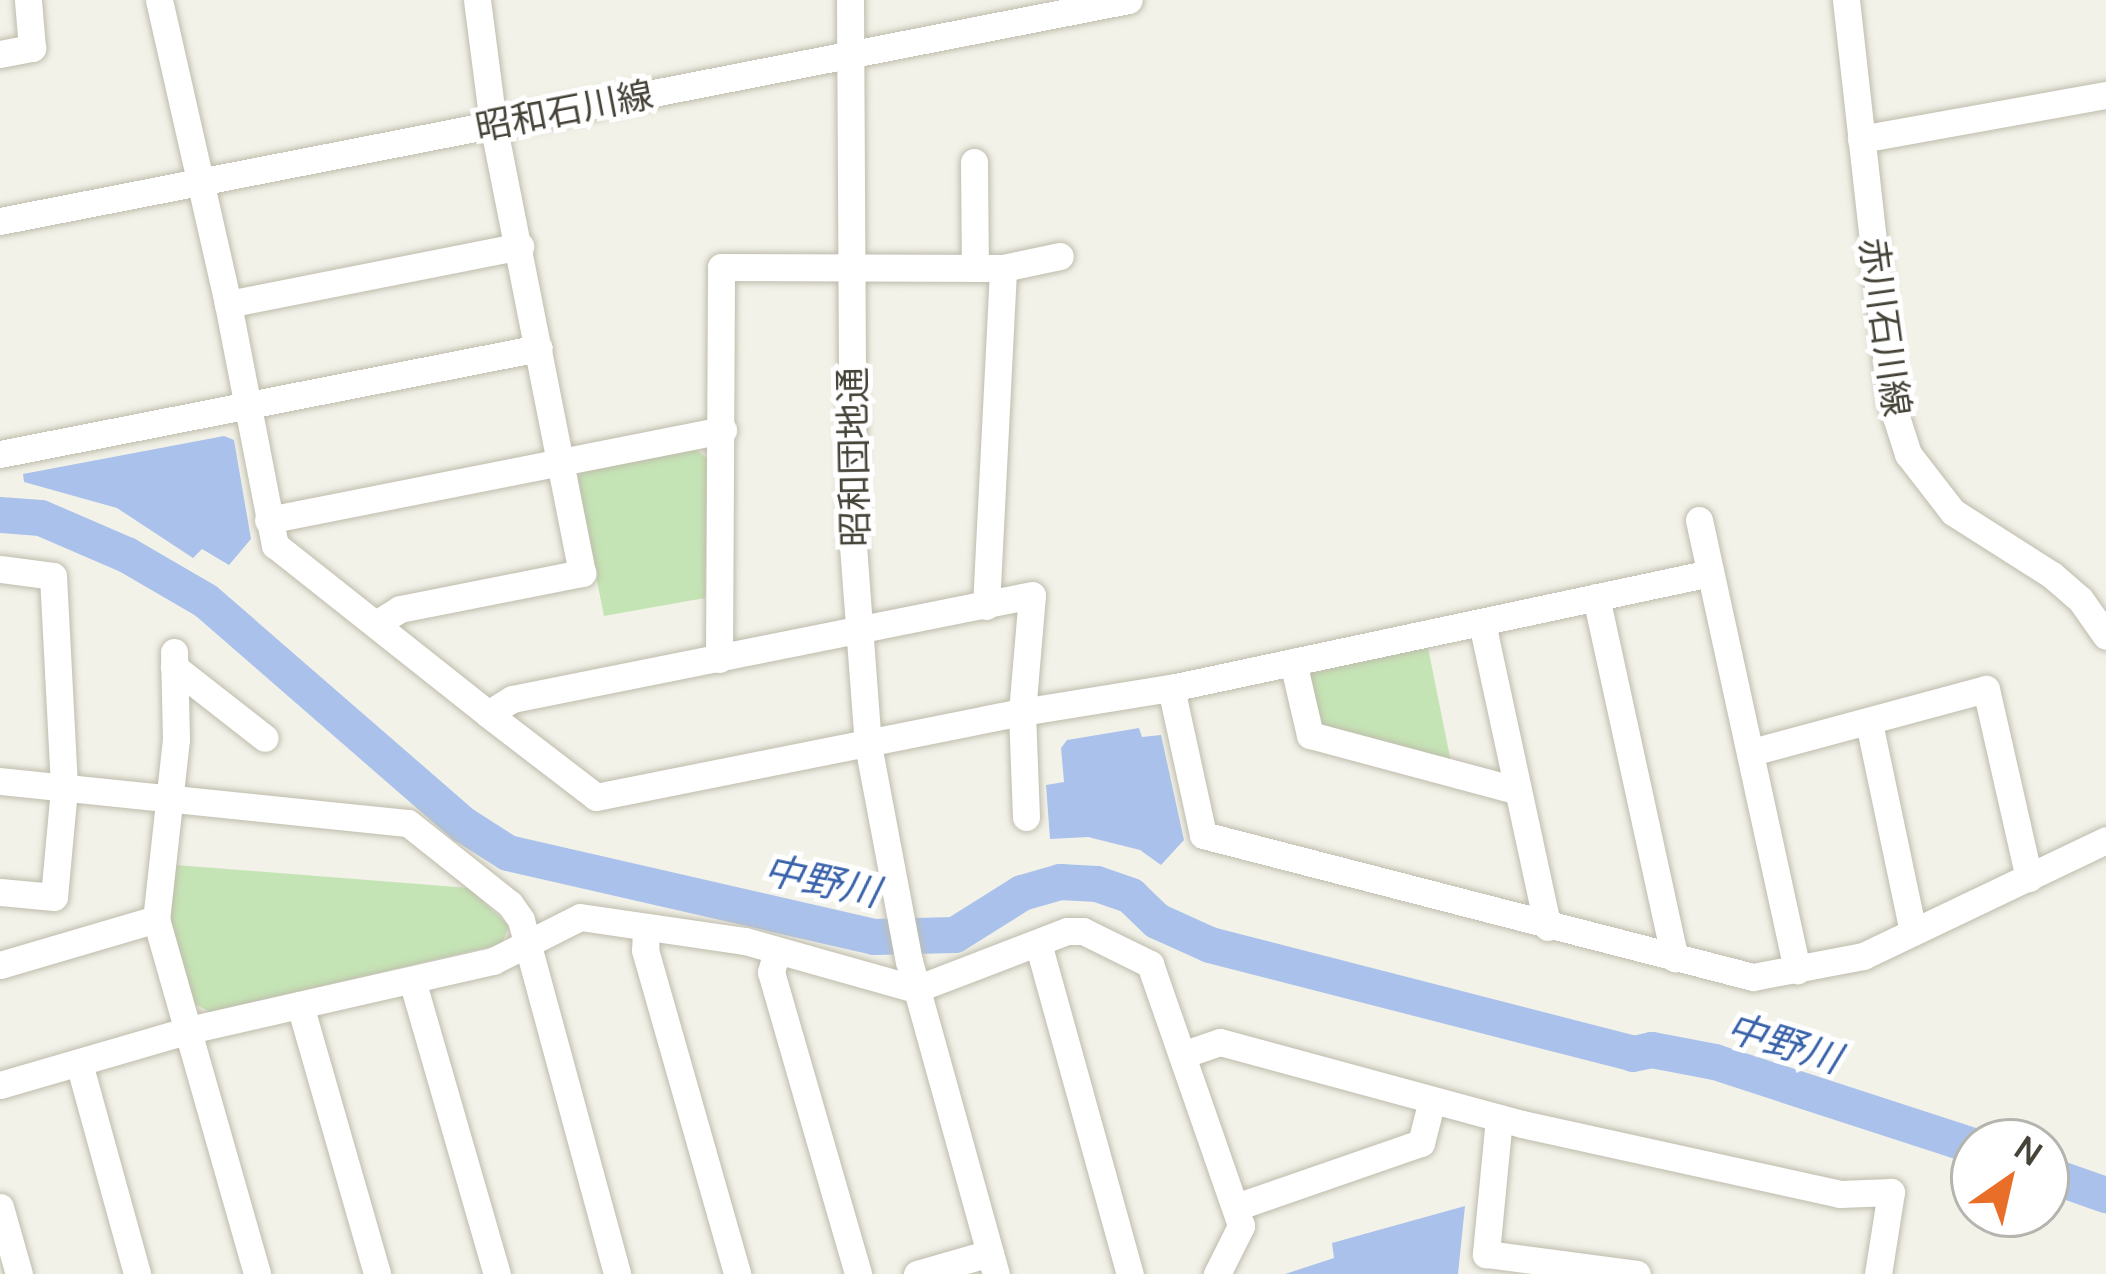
<!DOCTYPE html>
<meta charset="utf-8">
<style>
body{margin:0}
#map{position:relative;width:2106px;height:1274px;overflow:hidden;background:#f3f2e9;font-family:Manrope,"Noto Sans JP",sans-serif}
div>[style]{position:absolute}
.green>*{inset:0;background:#c5e4b5}
.water>*{inset:0;background:#aac2eb}
.river>*{height:36px;margin:-18px;padding:0 18px;transform-origin:18px;border-radius:18px;background:#aac2eb}
.roads{filter:drop-shadow(0 0 3px #bebcac) drop-shadow(0 0 3px #bebcac)}
.minor>*{height:27px;margin:-13.5px;padding:0 13.5px;transform-origin:13.5px;border-radius:13.5px;background:#fff}
span{translate:-50% -50%;white-space:nowrap;text-align:center;line-height:1.15;-webkit-text-stroke:10px #fff;paint-order:stroke}
.street-label{font-size:36px;color:#464338}
.water-label{font-size:39px;color:#3962aa;font-style:italic}
.north{position:absolute;left:1950px;top:1118px;width:120px;height:120px;box-sizing:border-box;background:#fff;border:3px solid #b5b4af;border-radius:50%;rotate:34deg;font-size:33px;font-weight:700;line-height:48px;text-align:center;color:#464338}
.north::after{content:'';display:block;margin:auto;width:42px;height:54px;background:#e96f29;clip-path:polygon(50% 0,100% 100%,50% 72%,0 100%)}
</style>
<div id="map">
<div class="green">
<div style="clip-path:polygon(697px 450px,708px 459px,705px 598px,604px 616px,577px 481px,582px 471px)"></div>
<div style="clip-path:polygon(1427px 643px,1451px 762px,1325px 729px,1316px 720px,1306px 680px,1312px 671px)"></div>
<div style="clip-path:polygon(176px 865px,469px 888px,509px 926px,502px 944px,210px 1012px,195px 1004px,169px 924px)"></div>
</div>
<div class="water">
<div style="clip-path:polygon(224px 436px,234px 440px,251px 539px,229px 565px,202px 549px,193px 558px,117px 508px,24px 482px,23px 474px)"></div>
<div style="clip-path:polygon(1139px 728px,1142px 737px,1161px 735px,1184px 840px,1161px 865px,1140px 850px,1088px 837px,1050px 839px,1046px 785px,1064px 782px,1061px 748px,1067px 740px)"></div>
<div style="clip-path:polygon(1465px 1206px,1458px 1274px,1285px 1274px,1334px 1258px,1332px 1243px)"></div>
</div>
<div class="river">
<div style="left:0;top:515px;width:41px;rotate:4.2deg"></div>
<div style="left:41px;top:518px;width:94px;rotate:23.3deg"></div>
<div style="left:127px;top:555px;width:91px;rotate:30.2deg"></div>
<div style="left:206px;top:601px;width:342px;rotate:41deg"></div>
<div style="left:464px;top:825px;width:52px;rotate:32.5deg"></div>
<div style="left:508px;top:853px;width:376px;rotate:12.9deg"></div>
<div style="left:874px;top:937px;width:81px;rotate:-1.4deg"></div>
<div style="left:955px;top:935px;width:79px;rotate:-32.1deg"></div>
<div style="left:1022px;top:893px;width:40px;rotate:-16deg"></div>
<div style="left:1060px;top:882px;width:37px;rotate:3deg"></div>
<div style="left:1097px;top:884px;width:36px;rotate:19deg"></div>
<div style="left:1131px;top:896px;width:36px;rotate:44deg"></div>
<div style="left:1157px;top:921px;width:58px;rotate:24.4deg"></div>
<div style="left:1210px;top:945px;width:437px;rotate:14.4deg"></div>
<div style="left:1633px;top:1054px;width:19px;rotate:-12deg"></div>
<div style="left:1652px;top:1050px;width:64px;rotate:10.8deg"></div>
<div style="left:1715px;top:1062px;width:272px;rotate:18deg"></div>
<div style="left:2046px;top:1174px;width:64px;rotate:19.3deg"></div>
</div>
<div class="roads">
<div class="minor">
<div style="left:159px;top:0;width:312px;rotate:77.2deg"></div>
<div style="left:228px;top:304px;width:246px;rotate:79deg"></div>
<div style="left:275px;top:545px;width:272px;rotate:38.4deg"></div>
<div style="left:488px;top:714px;width:136px;rotate:37.5deg"></div>
<div style="left:596px;top:797px;width:434px;rotate:-11.3deg"></div>
<div style="left:1022px;top:712px;width:117px;rotate:-85.1deg"></div>
<div style="left:1032px;top:595px;width:530px;rotate:168.69deg"></div>
<div style="left:512px;top:699px;width:28px;rotate:148deg"></div>
<div style="left:850px;top:0;width:546px;rotate:89.69deg"></div>
<div style="left:853px;top:546px;width:200px;rotate:85.7deg"></div>
<div style="left:868px;top:745px;width:220px;rotate:79.3deg"></div>
<div style="left:909px;top:961px;width:325px;rotate:74.5deg"></div>
<div style="left:1846px;top:0;width:404px;rotate:83.6deg"></div>
<div style="left:1891px;top:401px;width:56px;rotate:72.2deg"></div>
<div style="left:1908px;top:454px;width:73px;rotate:52.2deg"></div>
<div style="left:1953px;top:512px;width:117px;rotate:32.5deg"></div>
<div style="left:2052px;top:575px;width:37px;rotate:41deg"></div>
<div style="left:2080px;top:599px;width:45px;rotate:54.9deg"></div>
<div style="left:0;top:54px;width:33px;rotate:-11deg"></div>
<div style="left:32px;top:48px;width:48px;rotate:-94.8deg"></div>
<div style="left:1861px;top:139px;width:249px;rotate:-10.2deg"></div>
<div style="left:974px;top:162px;width:106px;rotate:89.5deg"></div>
<div style="left:0;top:221px;width:1150px;rotate:-11.08deg"></div>
<div style="left:228px;top:304px;width:298px;rotate:-11.2deg"></div>
<div style="left:0;top:454px;width:549px;rotate:-11.13deg"></div>
<div style="left:268px;top:520px;width:464px;rotate:-11.2deg"></div>
<div style="left:1699px;top:520px;width:461px;rotate:77.7deg"></div>
<div style="left:0;top:569px;width:53px;rotate:7.5deg"></div>
<div style="left:53px;top:576px;width:213px;rotate:87deg"></div>
<div style="left:64px;top:789px;width:108px;rotate:95.3deg"></div>
<div style="left:54px;top:897px;width:54px;rotate:-174.7deg"></div>
<div style="left:1596px;top:597px;width:370px;rotate:77.7deg"></div>
<div style="left:986px;top:606px;width:338px;rotate:-87.1deg"></div>
<div style="left:1482px;top:623px;width:311px;rotate:77.8deg"></div>
<div style="left:376px;top:624px;width:28px;rotate:-32deg"></div>
<div style="left:400px;top:609px;width:186px;rotate:-11.2deg"></div>
<div style="left:582px;top:573px;width:459px;rotate:-101.2deg"></div>
<div style="left:493px;top:123px;width:124px;rotate:-97.4deg"></div>
<div style="left:174px;top:652px;width:87px;rotate:88.7deg"></div>
<div style="left:176px;top:739px;width:181px;rotate:96.3deg"></div>
<div style="left:156px;top:919px;width:369px;rotate:74.1deg"></div>
<div style="left:719px;top:659px;width:392px;rotate:-89.7deg"></div>
<div style="left:721px;top:267px;width:282px;rotate:0.2deg"></div>
<div style="left:1003px;top:268px;width:58px;rotate:-11.9deg"></div>
<div style="left:1293px;top:662px;width:75px;rotate:76.9deg"></div>
<div style="left:1310px;top:735px;width:212px;rotate:15deg"></div>
<div style="left:174px;top:667px;width:115px;rotate:38deg"></div>
<div style="left:1171px;top:688px;width:150px;rotate:77.7deg"></div>
<div style="left:1203px;top:835px;width:568px;rotate:14.48deg"></div>
<div style="left:1753px;top:977px;width:112px;rotate:-10.8deg"></div>
<div style="left:1863px;top:956px;width:269px;rotate:-25.5deg"></div>
<div style="left:1869px;top:723px;width:213px;rotate:78.1deg"></div>
<div style="left:1752px;top:752px;width:242px;rotate:-15.1deg"></div>
<div style="left:1986px;top:689px;width:194px;rotate:77.2deg"></div>
<div style="left:0;top:781px;width:410px;rotate:5.9deg"></div>
<div style="left:408px;top:823px;width:130px;rotate:38.5deg"></div>
<div style="left:510px;top:904px;width:19px;rotate:55deg"></div>
<div style="left:521px;top:920px;width:367px;rotate:74.8deg"></div>
<div style="left:1026px;top:817px;width:105px;rotate:-92.2deg"></div>
<div style="left:1022px;top:712px;width:151px;rotate:-9.2deg"></div>
<div style="left:1171px;top:688px;width:551px;rotate:-12.04deg"></div>
<div style="left:646px;top:927px;width:23px;rotate:92deg"></div>
<div style="left:645px;top:950px;width:337px;rotate:74.1deg"></div>
<div style="left:1038px;top:943px;width:344px;rotate:74.5deg"></div>
<div style="left:777px;top:951px;width:22px;rotate:106deg"></div>
<div style="left:771px;top:972px;width:314px;rotate:73.9deg"></div>
<div style="left:0;top:965px;width:163px;rotate:-16.4deg"></div>
<div style="left:412px;top:980px;width:306px;rotate:73.9deg"></div>
<div style="left:300px;top:1005px;width:280px;rotate:74deg"></div>
<div style="left:1182px;top:1055px;width:40px;rotate:-18.9deg"></div>
<div style="left:1220px;top:1042px;width:313px;rotate:15.2deg"></div>
<div style="left:1522px;top:1124px;width:326px;rotate:12.4deg"></div>
<div style="left:1840px;top:1194px;width:51px;rotate:-2.2deg"></div>
<div style="left:1891px;top:1192px;width:83px;rotate:99deg"></div>
<div style="left:79px;top:1063px;width:219px;rotate:74.6deg"></div>
<div style="left:0;top:1085px;width:197px;rotate:-16.2deg"></div>
<div style="left:189px;top:1030px;width:312px;rotate:-12.8deg"></div>
<div style="left:493px;top:961px;width:97px;rotate:-26.8deg"></div>
<div style="left:580px;top:917px;width:167px;rotate:8.3deg"></div>
<div style="left:745px;top:941px;width:178px;rotate:15.7deg"></div>
<div style="left:916px;top:989px;width:162px;rotate:-21deg"></div>
<div style="left:1067px;top:931px;width:16px"></div>
<div style="left:1083px;top:931px;width:75px;rotate:26.2deg"></div>
<div style="left:1150px;top:964px;width:277px;rotate:70.8deg"></div>
<div style="left:1241px;top:1226px;width:54px;rotate:116.6deg"></div>
<div style="left:1499px;top:1118px;width:137px;rotate:95.5deg"></div>
<div style="left:1486px;top:1254px;width:152px;rotate:7.5deg"></div>
<div style="left:0;top:1207px;width:70px;rotate:74.2deg"></div>
<div style="left:1236px;top:1207px;width:196px;rotate:-19.1deg"></div>
<div style="left:1421px;top:1143px;width:44px;rotate:-75.7deg"></div>
<div style="left:917px;top:1274px;width:76px;rotate:-16deg"></div>
</div>
</div>
<div class="street-label">
<span style="left:564px;top:110px;rotate:-11deg">昭和石川線</span>
<span style="left:1886px;top:327px;rotate:82deg">赤川石川線</span>
<span style="left:853px;top:457px;rotate:-91deg">昭和団地通</span>
</div>
<div class="water-label">
<span style="left:822px;top:880px;rotate:12deg">中野川</span>
<span style="left:1784px;top:1042px;rotate:17deg">中野川</span>
</div>
<div class="north">N</div>
</div>
